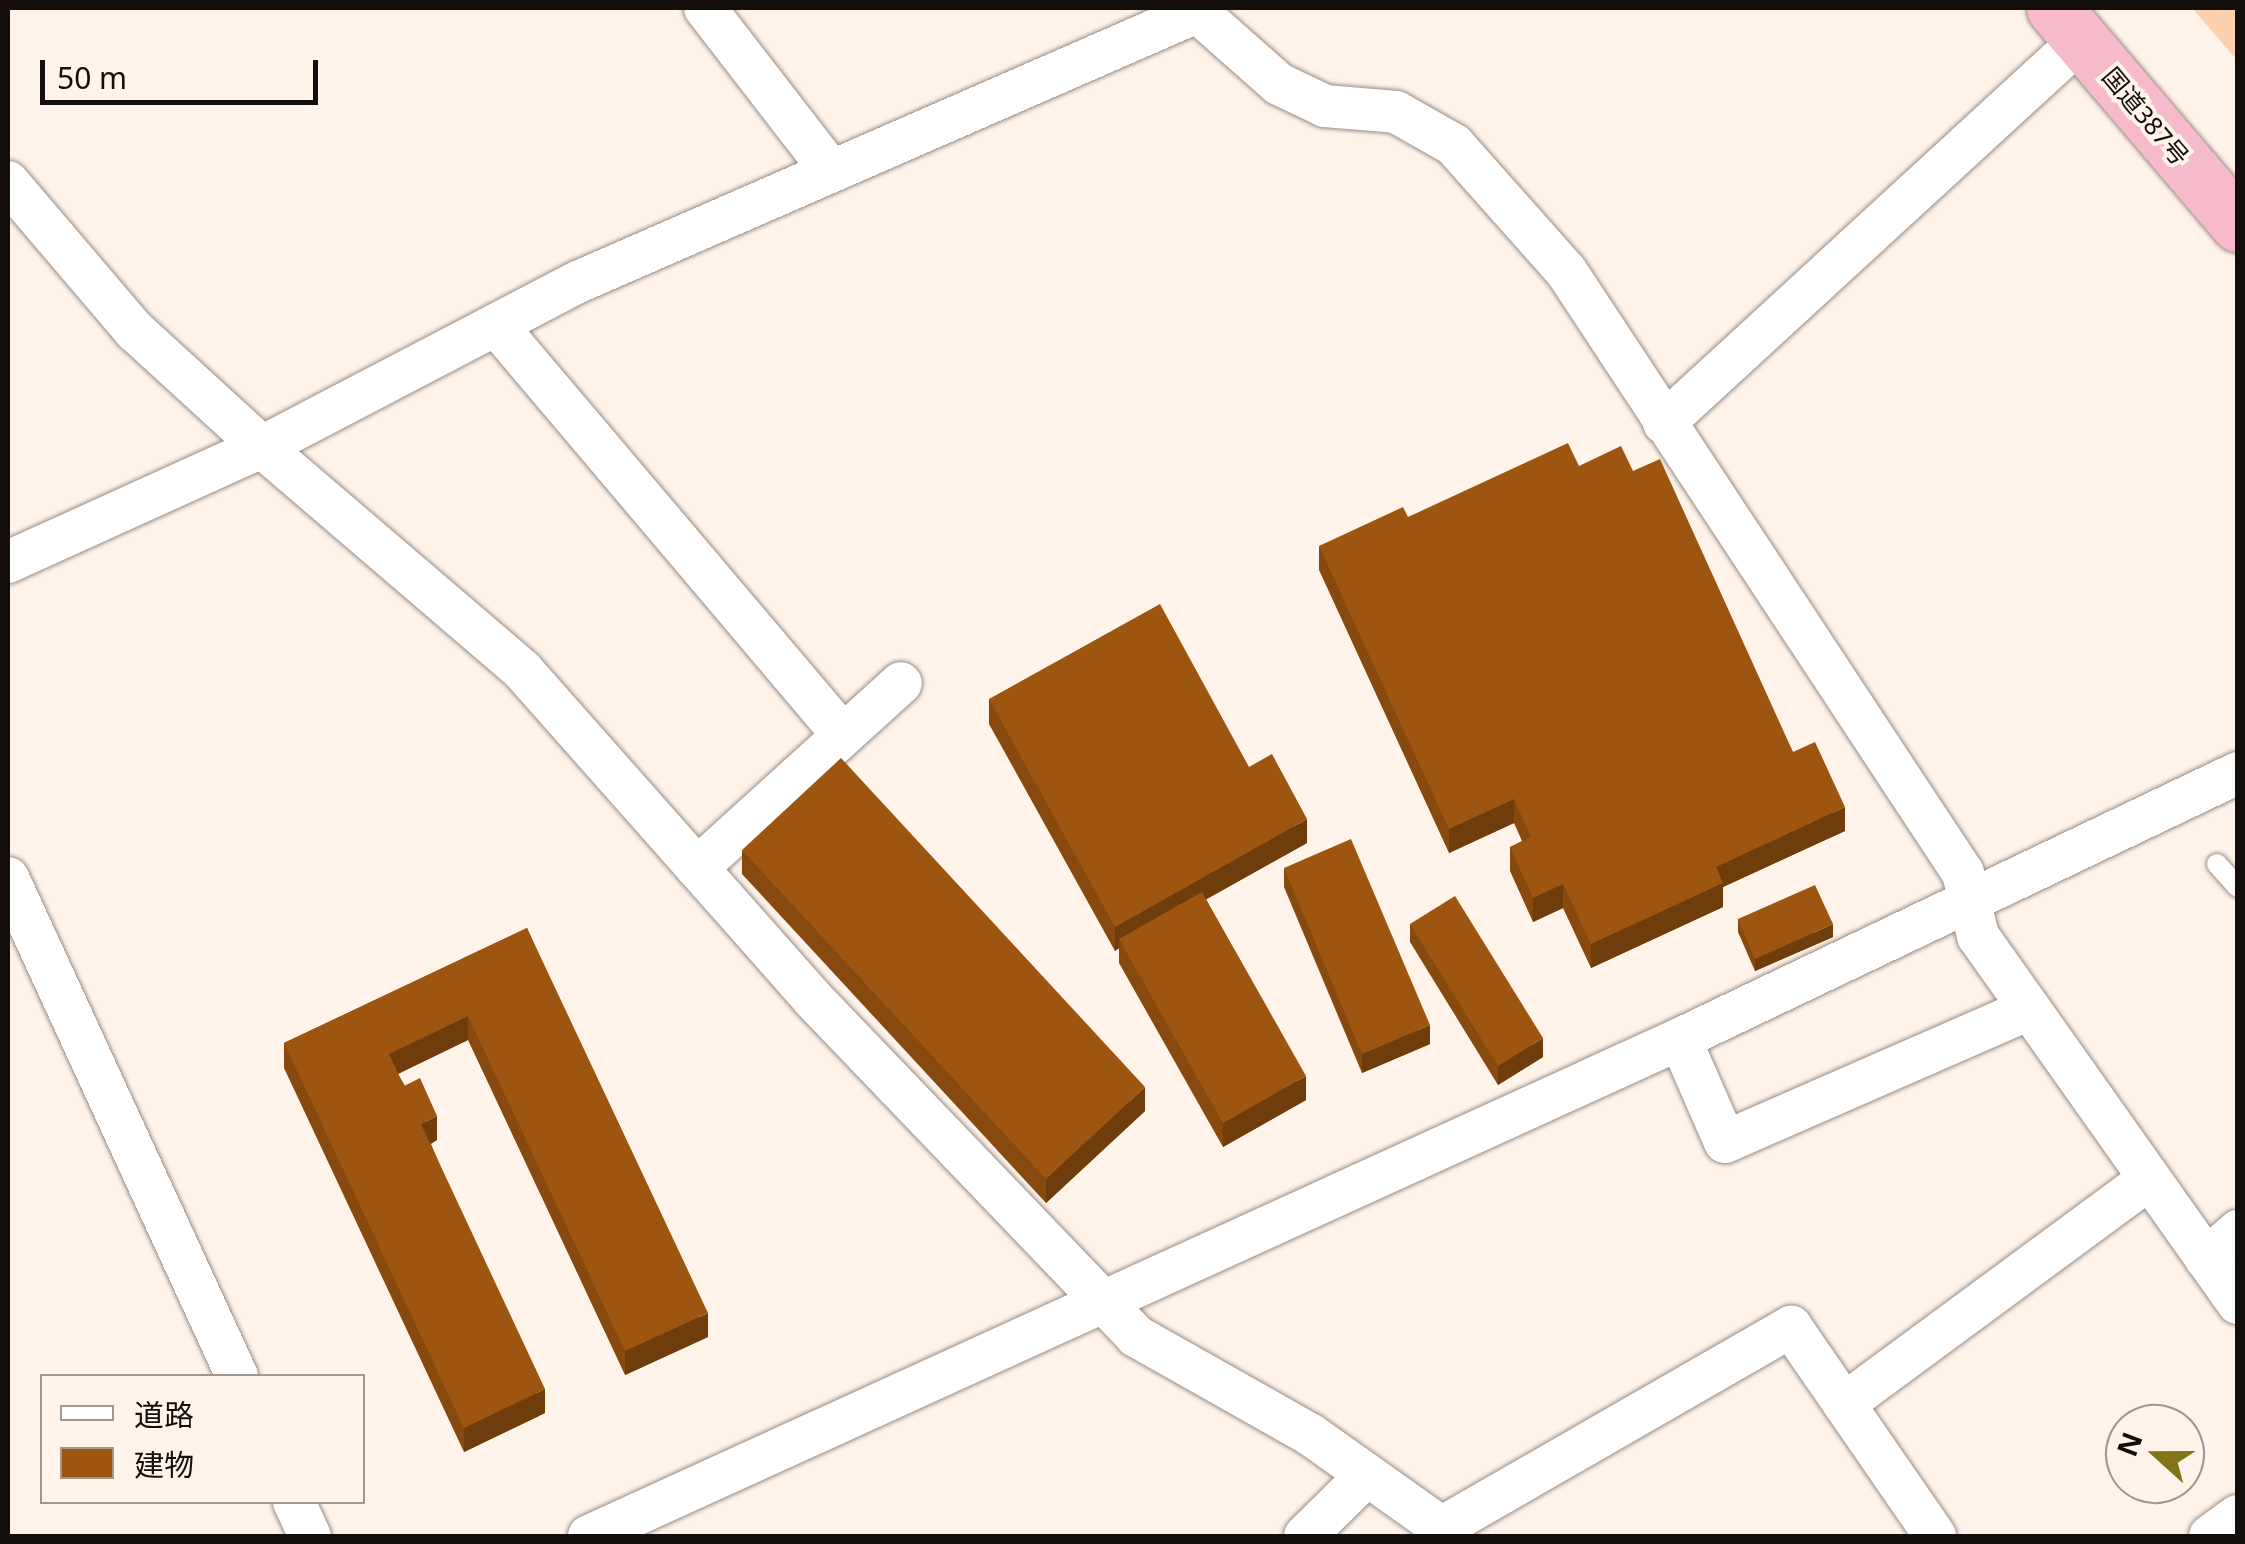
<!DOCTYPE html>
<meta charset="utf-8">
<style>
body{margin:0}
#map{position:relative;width:2245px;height:1544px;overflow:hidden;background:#fff3ea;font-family:"Noto Sans","Noto Sans JP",sans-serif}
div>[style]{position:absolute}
.green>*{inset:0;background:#fdd1ae}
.roads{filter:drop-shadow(0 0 2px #9a8d83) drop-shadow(0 0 2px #9a8d83)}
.service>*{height:20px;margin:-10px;padding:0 10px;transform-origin:10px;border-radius:10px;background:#fff}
.minor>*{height:42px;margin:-21px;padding:0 21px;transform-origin:21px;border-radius:21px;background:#fff}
.trunk>*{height:55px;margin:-27.5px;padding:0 27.5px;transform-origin:27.5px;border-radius:27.5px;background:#f6baca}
.wall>*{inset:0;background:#88490e}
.shaded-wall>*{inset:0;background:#6f3c0b}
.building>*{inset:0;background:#9e5510}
span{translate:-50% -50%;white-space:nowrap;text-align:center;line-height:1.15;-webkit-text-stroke:8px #fff3ea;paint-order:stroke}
.street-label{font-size:25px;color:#130e0b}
.frame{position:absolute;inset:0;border:10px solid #130e0b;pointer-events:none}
.legend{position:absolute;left:40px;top:1374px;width:325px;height:130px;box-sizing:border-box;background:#fff3ea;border:2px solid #a19791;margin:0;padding:12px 18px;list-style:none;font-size:30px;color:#130e0b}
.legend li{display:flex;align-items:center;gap:20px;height:50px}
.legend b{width:50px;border:2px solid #a19791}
.north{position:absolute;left:2105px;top:1404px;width:100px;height:100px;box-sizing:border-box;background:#fff3ea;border:2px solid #a19791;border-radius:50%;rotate:291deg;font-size:28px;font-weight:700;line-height:40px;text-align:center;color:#130e0b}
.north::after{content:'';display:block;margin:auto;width:35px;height:45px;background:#817518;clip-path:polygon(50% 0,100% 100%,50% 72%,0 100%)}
.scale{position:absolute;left:40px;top:60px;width:278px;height:45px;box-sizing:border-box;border:5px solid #130e0b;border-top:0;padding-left:12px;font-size:30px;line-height:35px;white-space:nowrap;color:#130e0b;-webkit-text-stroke:8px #fff3ea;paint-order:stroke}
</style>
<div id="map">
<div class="green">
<div style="clip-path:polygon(2192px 8px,2237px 8px,2237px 60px)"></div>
</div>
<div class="roads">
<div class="service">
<div style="left:2217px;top:864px;width:31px;rotate:48deg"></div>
</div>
<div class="minor">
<div style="left:705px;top:8px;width:206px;rotate:52.3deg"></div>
<div style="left:1193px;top:8px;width:115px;rotate:41.5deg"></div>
<div style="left:1279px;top:84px;width:51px;rotate:25.6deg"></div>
<div style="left:1325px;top:106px;width:71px;rotate:4.8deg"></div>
<div style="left:1396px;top:112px;width:67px;rotate:29.6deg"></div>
<div style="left:1454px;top:145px;width:169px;rotate:48.4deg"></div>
<div style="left:1566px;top:271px;width:721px;rotate:56.6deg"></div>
<div style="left:1963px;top:873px;width:65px;rotate:76.6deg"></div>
<div style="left:1978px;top:936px;width:450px;rotate:54.7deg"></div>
<div style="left:8px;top:182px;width:196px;rotate:49.6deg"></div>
<div style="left:135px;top:331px;width:172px;rotate:42.4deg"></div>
<div style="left:262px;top:447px;width:344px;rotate:40.6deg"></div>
<div style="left:523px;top:671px;width:438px;rotate:48.5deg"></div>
<div style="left:813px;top:999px;width:467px;rotate:46.2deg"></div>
<div style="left:1136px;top:1336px;width:201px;rotate:29.5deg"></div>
<div style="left:1311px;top:1435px;width:174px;rotate:35.4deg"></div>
<div style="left:496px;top:325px;width:537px;rotate:49.76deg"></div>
<div style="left:1664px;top:423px;width:566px;rotate:-42.57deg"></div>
<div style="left:8px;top:562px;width:279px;rotate:-24.4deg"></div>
<div style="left:262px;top:447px;width:356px;rotate:-27.6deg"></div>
<div style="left:578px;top:282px;width:675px;rotate:-23.57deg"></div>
<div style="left:697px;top:868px;width:275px;rotate:-42.2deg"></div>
<div style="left:8px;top:878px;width:548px;rotate:65.31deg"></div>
<div style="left:1680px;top:1039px;width:112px;rotate:66.4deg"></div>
<div style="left:1725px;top:1142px;width:332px;rotate:-23.6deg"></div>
<div style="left:2206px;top:1259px;width:43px;rotate:-41.2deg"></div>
<div style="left:1844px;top:1404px;width:379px;rotate:-36.4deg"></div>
<div style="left:294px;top:1502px;width:38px;rotate:65deg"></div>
<div style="left:1441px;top:1528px;width:404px;rotate:-29.9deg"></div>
<div style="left:1791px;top:1327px;width:254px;rotate:55.4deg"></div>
<div style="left:589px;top:1536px;width:1199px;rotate:-24.49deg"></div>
<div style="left:1680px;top:1039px;width:618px;rotate:-25.49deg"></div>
<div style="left:1305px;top:1536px;width:87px;rotate:-44.5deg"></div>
<div style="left:2210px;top:1536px;width:34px;rotate:-36deg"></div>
</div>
<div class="trunk">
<div style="left:2054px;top:8px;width:284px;rotate:49.6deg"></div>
</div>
</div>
<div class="wall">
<div style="clip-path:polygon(1579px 466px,1633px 471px,1793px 752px,1845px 831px,1723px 887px,1723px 907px,1591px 968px,1563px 908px,1533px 922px,1510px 871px,1510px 847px,1522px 841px,1514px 823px,1449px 853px,1319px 570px,1319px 546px,1408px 517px)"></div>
<div style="clip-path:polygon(989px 699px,1249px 767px,1307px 843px,1206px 899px,1306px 1100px,1223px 1147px,1119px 963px,1119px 948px,1115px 951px,989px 724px)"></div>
<div style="clip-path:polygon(742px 850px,1145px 1111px,1046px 1203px,742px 874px)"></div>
<div style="clip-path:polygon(1284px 868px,1430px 1044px,1362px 1073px,1284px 887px)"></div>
<div style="clip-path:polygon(1738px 919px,1833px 937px,1755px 971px,1738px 932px)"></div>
<div style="clip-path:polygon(1410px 924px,1543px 1057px,1498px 1085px,1410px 942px)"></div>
<div style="clip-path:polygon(527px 928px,708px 1337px,625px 1375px,468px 1040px,398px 1074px,437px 1140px,431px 1144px,545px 1413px,464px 1452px,284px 1068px,284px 1043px)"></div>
</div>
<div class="shaded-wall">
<div style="clip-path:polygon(1514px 799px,1514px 823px,1449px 853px,1449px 829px)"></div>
<div style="clip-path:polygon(1845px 807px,1845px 831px,1723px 887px,1723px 907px,1591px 968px,1591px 944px,1716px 867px)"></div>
<div style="clip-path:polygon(1307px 819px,1307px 843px,1123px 946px,1119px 939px,1119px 948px,1115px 951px,1115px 927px)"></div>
<div style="clip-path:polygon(1563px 884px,1563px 908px,1533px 922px,1533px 898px)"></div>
<div style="clip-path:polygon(1833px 924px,1833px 937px,1755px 971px,1755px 959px)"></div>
<div style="clip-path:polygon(468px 1016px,468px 1040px,389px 1078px,389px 1054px)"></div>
<div style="clip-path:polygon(1430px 1025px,1430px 1044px,1362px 1073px,1362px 1054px)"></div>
<div style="clip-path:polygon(1543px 1038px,1543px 1057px,1498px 1085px,1498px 1066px)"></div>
<div style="clip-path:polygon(1306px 1076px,1306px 1100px,1223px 1147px,1223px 1123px)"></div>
<div style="clip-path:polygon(1145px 1087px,1145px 1111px,1046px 1203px,1046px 1179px)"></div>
<div style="clip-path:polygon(437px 1116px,437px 1140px,421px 1148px,421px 1124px)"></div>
<div style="clip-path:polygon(708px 1313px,708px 1337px,625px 1375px,625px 1351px)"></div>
<div style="clip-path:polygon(545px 1389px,545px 1413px,464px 1452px,464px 1428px)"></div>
</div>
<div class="building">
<div style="clip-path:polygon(1568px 443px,1579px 466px,1621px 446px,1633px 471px,1660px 459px,1793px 752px,1815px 742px,1845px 807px,1716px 867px,1723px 883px,1591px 944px,1563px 884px,1533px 898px,1510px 847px,1531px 837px,1514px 799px,1449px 829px,1319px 546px,1403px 507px,1408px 517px)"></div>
<div style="clip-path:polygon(1160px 604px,1249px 767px,1272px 754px,1307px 819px,1115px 927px,989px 699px)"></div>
<div style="clip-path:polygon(841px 758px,1145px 1087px,1046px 1179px,742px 850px)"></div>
<div style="clip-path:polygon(1351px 839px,1430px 1025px,1362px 1054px,1284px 868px)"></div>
<div style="clip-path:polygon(1815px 885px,1833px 924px,1755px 959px,1738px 919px)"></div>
<div style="clip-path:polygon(1202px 892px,1306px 1076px,1223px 1123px,1119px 939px)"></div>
<div style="clip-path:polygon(1455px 896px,1543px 1038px,1498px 1066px,1410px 924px)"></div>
<div style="clip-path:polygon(527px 928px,708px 1313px,625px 1351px,468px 1016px,389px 1054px,404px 1086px,420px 1078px,437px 1116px,421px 1124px,545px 1389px,464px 1428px,284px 1043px)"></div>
</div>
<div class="street-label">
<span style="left:2146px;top:116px;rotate:50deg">国道387号</span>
</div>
<div class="frame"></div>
<ul class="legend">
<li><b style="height:12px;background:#fff"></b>道路</li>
<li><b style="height:28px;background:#9e5510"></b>建物</li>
</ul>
<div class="north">N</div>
<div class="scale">50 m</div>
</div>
